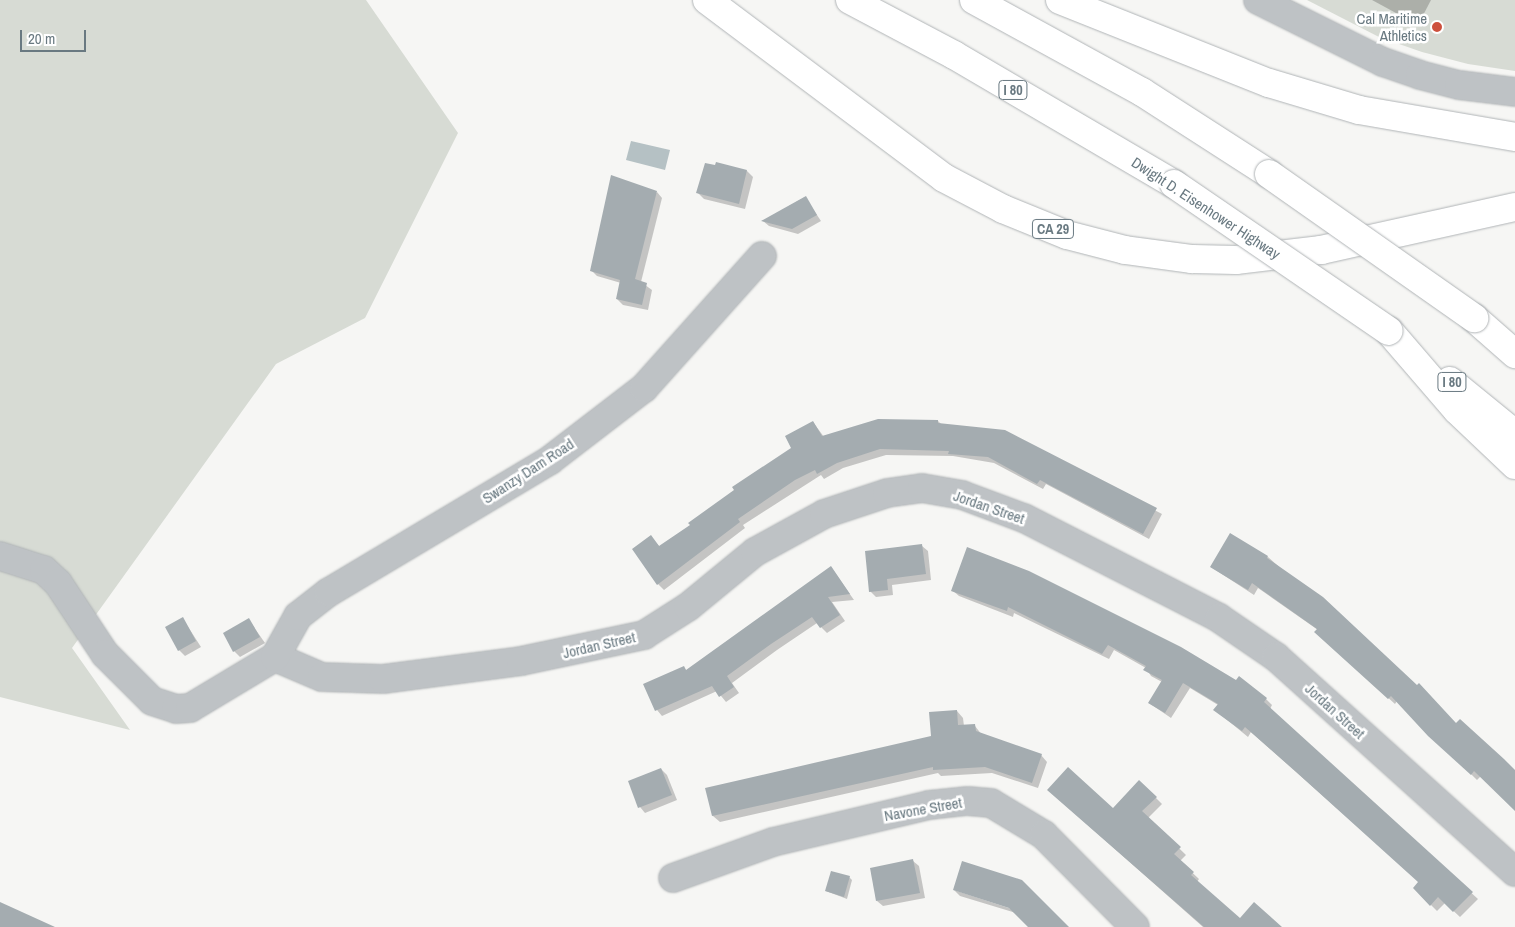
<!DOCTYPE html>
<style>
body{margin:0}
#map{position:relative;width:1515px;height:927px;overflow:hidden;background:#f6f6f4;font-family:"Archivo Narrow",sans-serif}
div>[style]{position:absolute}
.green>*{inset:0;background:#d7dbd4}
.water>*{inset:0;background:#b5c1c4}
.shadow>*{inset:0;background:#0003}
.building>*{inset:0;background:#a4acb0}
.roads{filter:drop-shadow(0 0 1px #b0b4b6) drop-shadow(0 0 1px #b0b4b6)}
.minor>*{height:28px;margin:-14px;padding:0 14px;transform-origin:14px;border-radius:14px;background:#bec2c5}
.highway>*{height:28px;margin:-14px;padding:0 14px;transform-origin:14px;border-radius:14px;background:#fff}
.bridges{filter:drop-shadow(0 0 1px #b0b4b6) drop-shadow(0 0 1px #b0b4b6)}
.highway-bridge>*{height:28px;margin:-14px;padding:0 14px;transform-origin:14px;border-radius:14px;background:#fff}
.dots>*{width:14px;height:14px;translate:-50% -50%;box-sizing:border-box;border:2px solid #fff;border-radius:50%}
span{translate:-50% -50%;white-space:nowrap;text-align:center;line-height:1.15;-webkit-text-stroke:5px #fff;paint-order:stroke}
.shield-label span{padding:1px 4px;background:#fff;border:1px solid;border-radius:4px;-webkit-text-stroke-width:0}
.shield-label{font-size:14px;color:#697981;font-weight:700}
.poi-label{font-size:15px;color:#697981}
.right{translate:-100% -50%;text-align:right}
.street-label{font-size:15px;color:#697981}
.scale{position:absolute;left:20px;top:30px;width:66px;height:22px;box-sizing:border-box;border:2px solid #697981;border-top:0;padding-left:6px;font-size:15px;line-height:18px;white-space:nowrap;color:#697981;-webkit-text-stroke:4px #fff;paint-order:stroke}
</style>
<div id="map">
<div class="green">
<div style="clip-path:polygon(0 0,366px 0,458px 133px,365px 318px,276px 364px,72px 648px,130px 730px,0 697px)"></div>
<div style="clip-path:polygon(1307px 0,1515px 0,1515px 71px,1468px 64px,1422px 52px,1379px 37px)"></div>
</div>
<div class="water">
<div style="clip-path:polygon(631px 141px,670px 150px,665px 170px,626px 160px)"></div>
</div>
<div class="shadow">
<div style="clip-path:polygon(1372px 0,1431px 0,1418px 25px)"></div>
<div style="clip-path:polygon(717px 164px,747px 171px,753px 177px,745px 209px,704px 199px,698px 193px)"></div>
<div style="clip-path:polygon(657px 192px,662px 198px,641px 282px,652px 290px,648px 310px,623px 305px,617px 299px,621px 283px,597px 276px,591px 270px)"></div>
<div style="clip-path:polygon(805px 197px,821px 221px,798px 234px,769px 226px,763px 221px)"></div>
<div style="clip-path:polygon(938px 421px,942px 425px,1004px 431px,1162px 514px,1149px 539px,1046px 484px,1043px 489px,994px 463px,953px 456px,886px 455px,843px 468px,824px 479px,821px 475px,743px 525px,745px 528px,664px 590px,658px 584px,651px 537px,660px 547px,691px 525px,793px 448px,813px 422px,824px 437px)"></div>
<div style="clip-path:polygon(922px 546px,928px 551px,931px 580px,892px 585px,893px 595px,876px 597px,870px 591px)"></div>
<div style="clip-path:polygon(968px 549px,1236px 682px,1239px 678px,1266px 699px,1272px 705px,1270px 709px,1478px 899px,1460px 917px,1445px 903px,1437px 911px,1414px 888px,1420px 882px,1251px 732px,1248px 737px,1215px 710px,1218px 705px,1190px 688px,1171px 718px,1149px 703px,1162px 682px,1151px 676px,1146px 668px,1114px 650px,1109px 659px,1014px 613px,1013px 617px,959px 596px,952px 590px)"></div>
<div style="clip-path:polygon(1268px 557px,1456px 725px,1515px 771px,1515px 808px,1481px 776px,1477px 780px,1397px 701px,1395px 704px,1322px 638px,1318px 630px,1258px 588px,1254px 595px,1211px 567px)"></div>
<div style="clip-path:polygon(831px 567px,854px 600px,832px 602px,845px 621px,827px 633px,817px 623px,777px 650px,732px 683px,739px 693px,726px 702px,717px 691px,662px 716px,657px 710px,683px 667px,687px 671px)"></div>
<div style="clip-path:polygon(183px 619px,201px 647px,185px 656px,179px 650px)"></div>
<div style="clip-path:polygon(249px 620px,265px 643px,240px 657px,234px 651px)"></div>
<div style="clip-path:polygon(957px 711px,963px 718px,964px 726px,975px 726px,982px 735px,1041px 755px,1047px 762px,1038px 788px,992px 773px,941px 776px,938px 773px,720px 822px,713px 816px,707px 789px,932px 737px)"></div>
<div style="clip-path:polygon(661px 769px,667px 775px,677px 800px,645px 813px,640px 807px)"></div>
<div style="clip-path:polygon(1139px 781px,1162px 804px,1148px 818px,1186px 855px,1180px 861px,1199px 879px,1197px 882px,1241px 920px,1280px 927px,1203px 927px,1055px 796px,1113px 809px)"></div>
<div style="clip-path:polygon(913px 861px,919px 866px,925px 898px,883px 906px,877px 901px)"></div>
<div style="clip-path:polygon(849px 877px,852px 880px,847px 899px,826px 891px)"></div>
<div style="clip-path:polygon(954px 890px,1067px 927px,1029px 927px,1016px 913px,960px 896px)"></div>
</div>
<div class="building">
<div style="clip-path:polygon(716px 162px,747px 170px,739px 204px,696px 193px,705px 163px,715px 165px)"></div>
<div style="clip-path:polygon(611px 175px,657px 191px,635px 279px,647px 283px,642px 305px,616px 299px,620px 280px,590px 271px)"></div>
<div style="clip-path:polygon(806px 196px,817px 215px,792px 229px,761px 221px)"></div>
<div style="clip-path:polygon(878px 419px,938px 420px,938px 423px,1005px 430px,1157px 508px,1143px 534px,1040px 480px,1037px 484px,988px 457px,948px 454px,949px 451px,880px 449px,837px 463px,817px 474px,815px 470px,795px 480px,738px 519px,740px 522px,657px 585px,632px 549px,651px 535px,659px 546px,690px 525px,688px 523px,734px 490px,732px 487px,791px 448px,785px 436px,813px 421px,822px 436px)"></div>
<div style="clip-path:polygon(1230px 533px,1268px 556px,1267px 558px,1323px 597px,1417px 685px,1419px 683px,1456px 723px,1460px 719px,1504px 759px,1515px 770px,1515px 811px,1474px 771px,1471px 775px,1428px 736px,1391px 696px,1388px 699px,1314px 632px,1317px 629px,1252px 583px,1248px 590px,1210px 567px)"></div>
<div style="clip-path:polygon(922px 544px,926px 574px,887px 579px,888px 590px,869px 592px,865px 551px)"></div>
<div style="clip-path:polygon(967px 547px,1029px 571px,1181px 647px,1236px 680px,1239px 676px,1267px 698px,1264px 702px,1473px 892px,1453px 912px,1438px 897px,1430px 906px,1413px 888px,1418px 882px,1295px 771px,1245px 727px,1242px 731px,1213px 710px,1218px 704px,1183px 683px,1165px 713px,1148px 703px,1162px 680px,1143px 670px,1146px 666px,1108px 645px,1102px 654px,1008px 607px,1007px 611px,951px 591px)"></div>
<div style="clip-path:polygon(831px 566px,850px 594px,828px 597px,840px 615px,820px 628px,812px 617px,771px 644px,727px 676px,734px 687px,719px 697px,712px 686px,655px 711px,643px 684px,684px 666px,686px 670px)"></div>
<div style="clip-path:polygon(183px 617px,196px 641px,178px 651px,165px 627px)"></div>
<div style="clip-path:polygon(249px 618px,260px 637px,233px 652px,223px 633px)"></div>
<div style="clip-path:polygon(957px 710px,958px 725px,975px 724px,976px 731px,1042px 754px,1032px 783px,985px 767px,933px 770px,933px 767px,712px 816px,705px 788px,931px 736px,929px 712px)"></div>
<div style="clip-path:polygon(1068px 767px,1113px 808px,1139px 780px,1157px 797px,1142px 811px,1181px 847px,1174px 854px,1194px 872px,1191px 875px,1240px 918px,1254px 902px,1282px 927px,1204px 927px,1047px 790px)"></div>
<div style="clip-path:polygon(661px 768px,672px 795px,638px 808px,628px 781px)"></div>
<div style="clip-path:polygon(913px 859px,920px 893px,876px 901px,870px 868px)"></div>
<div style="clip-path:polygon(962px 861px,1022px 880px,1069px 927px,1028px 927px,1009px 908px,953px 890px)"></div>
<div style="clip-path:polygon(831px 871px,850px 876px,844px 897px,825px 891px)"></div>
<div style="clip-path:polygon(0 902px,55px 927px,0 927px)"></div>
</div>
<div class="roads">
<div class="minor">
<div style="left:1258px;top:0;width:140px;rotate:26.4deg"></div>
<div style="left:1383px;top:62px;width:39px;rotate:19deg"></div>
<div style="left:1420px;top:75px;width:40px;rotate:14.4deg"></div>
<div style="left:1459px;top:85px;width:56px;rotate:7.1deg"></div>
<div style="left:0;top:556px;width:46px;rotate:17.7deg"></div>
<div style="left:44px;top:570px;width:19px;rotate:43deg"></div>
<div style="left:58px;top:583px;width:85px;rotate:56.5deg"></div>
<div style="left:105px;top:654px;width:66px;rotate:45deg"></div>
<div style="left:152px;top:701px;width:25px;rotate:18deg"></div>
<div style="left:176px;top:709px;width:14px;rotate:-4deg"></div>
<div style="left:190px;top:708px;width:99px;rotate:-31deg"></div>
<div style="left:275px;top:657px;width:51px;rotate:23.1deg"></div>
<div style="left:322px;top:677px;width:61px;rotate:1.9deg"></div>
<div style="left:383px;top:679px;width:139px;rotate:-7.4deg"></div>
<div style="left:521px;top:661px;width:126px;rotate:-11.9deg"></div>
<div style="left:644px;top:635px;width:52px;rotate:-32.5deg"></div>
<div style="left:688px;top:607px;width:87px;rotate:-39.4deg"></div>
<div style="left:755px;top:552px;width:79px;rotate:-28.8deg"></div>
<div style="left:824px;top:514px;width:66px;rotate:-18.4deg"></div>
<div style="left:887px;top:493px;width:35px;rotate:-8deg"></div>
<div style="left:922px;top:488px;width:41px;rotate:9.9deg"></div>
<div style="left:962px;top:495px;width:66px;rotate:20.4deg"></div>
<div style="left:1024px;top:518px;width:219px;rotate:27.1deg"></div>
<div style="left:1219px;top:618px;width:69px;rotate:34.4deg"></div>
<div style="left:1276px;top:657px;width:321px;rotate:42deg"></div>
<div style="left:275px;top:657px;width:47px;rotate:-60.7deg"></div>
<div style="left:298px;top:616px;width:39px;rotate:-38deg"></div>
<div style="left:329px;top:592px;width:257px;rotate:-30.8deg"></div>
<div style="left:550px;top:460px;width:118px;rotate:-37.5deg"></div>
<div style="left:644px;top:388px;width:177px;rotate:-48.2deg"></div>
<div style="left:673px;top:878px;width:106px;rotate:-19.8deg"></div>
<div style="left:773px;top:842px;width:160px;rotate:-13.3deg"></div>
<div style="left:929px;top:805px;width:39px;rotate:-6deg"></div>
<div style="left:968px;top:801px;width:23px;rotate:5deg"></div>
<div style="left:991px;top:803px;width:62px;rotate:31.1deg"></div>
<div style="left:1044px;top:835px;width:129px;rotate:45.3deg"></div>
</div>
<div class="highway">
<div style="left:707px;top:0;width:296px;rotate:36.9deg"></div>
<div style="left:944px;top:178px;width:67px;rotate:27.7deg"></div>
<div style="left:1003px;top:209px;width:69px;rotate:22.1deg"></div>
<div style="left:1067px;top:235px;width:60px;rotate:14.5deg"></div>
<div style="left:1125px;top:250px;width:68px;rotate:7.7deg"></div>
<div style="left:1192px;top:259px;width:44px;rotate:1.3deg"></div>
<div style="left:1236px;top:260px;width:86px;rotate:-6.7deg"></div>
<div style="left:1321px;top:250px;width:199px;rotate:-12.5deg"></div>
<div style="left:850px;top:0;width:118px;rotate:27.9deg"></div>
<div style="left:954px;top:55px;width:255px;rotate:30.4deg"></div>
<div style="left:974px;top:0;width:192px;rotate:28.7deg"></div>
<div style="left:1142px;top:92px;width:151px;rotate:32.8deg"></div>
<div style="left:1060px;top:0;width:225px;rotate:21.7deg"></div>
<div style="left:1269px;top:83px;width:94px;rotate:16.7deg"></div>
<div style="left:1359px;top:110px;width:158px;rotate:9.8deg"></div>
<div style="left:1474px;top:318px;width:55px;rotate:41.3deg"></div>
<div style="left:1389px;top:331px;width:104px;rotate:49.3deg"></div>
<div style="left:1457px;top:410px;width:80px;rotate:43.5deg"></div>
<div style="left:1450px;top:381px;width:84px;rotate:39.2deg"></div>
</div>
</div>
<div class="bridges">
<div class="highway-bridge">
<div style="left:1269px;top:174px;width:251px;rotate:35.1deg"></div>
<div style="left:1174px;top:184px;width:260px;rotate:34.4deg"></div>
</div>
</div>
<div class="dots">
<div style="left:1437px;top:27px;background:#cd503d"></div>
</div>
<div class="shield-label">
<span style="left:1013px;top:90px">I 80</span>
<span style="left:1053px;top:229px">CA 29</span>
<span style="left:1452px;top:382px">I 80</span>
</div>
<div class="poi-label">
<span class="right" style="left:1427px;top:27px">Cal Maritime<br>Athletics</span>
</div>
<div class="street-label">
<span style="left:1206px;top:208px;rotate:33deg">Dwight D. Eisenhower Highway</span>
<span style="left:528px;top:471px;rotate:-33deg">Swanzy Dam Road</span>
<span style="left:989px;top:507px;rotate:19deg">Jordan Street</span>
<span style="left:599px;top:645px;rotate:-13deg">Jordan Street</span>
<span style="left:1335px;top:711px;rotate:42deg">Jordan Street</span>
<span style="left:923px;top:809px;rotate:-10deg">Navone Street</span>
</div>
<div class="scale">20 m</div>
</div>
